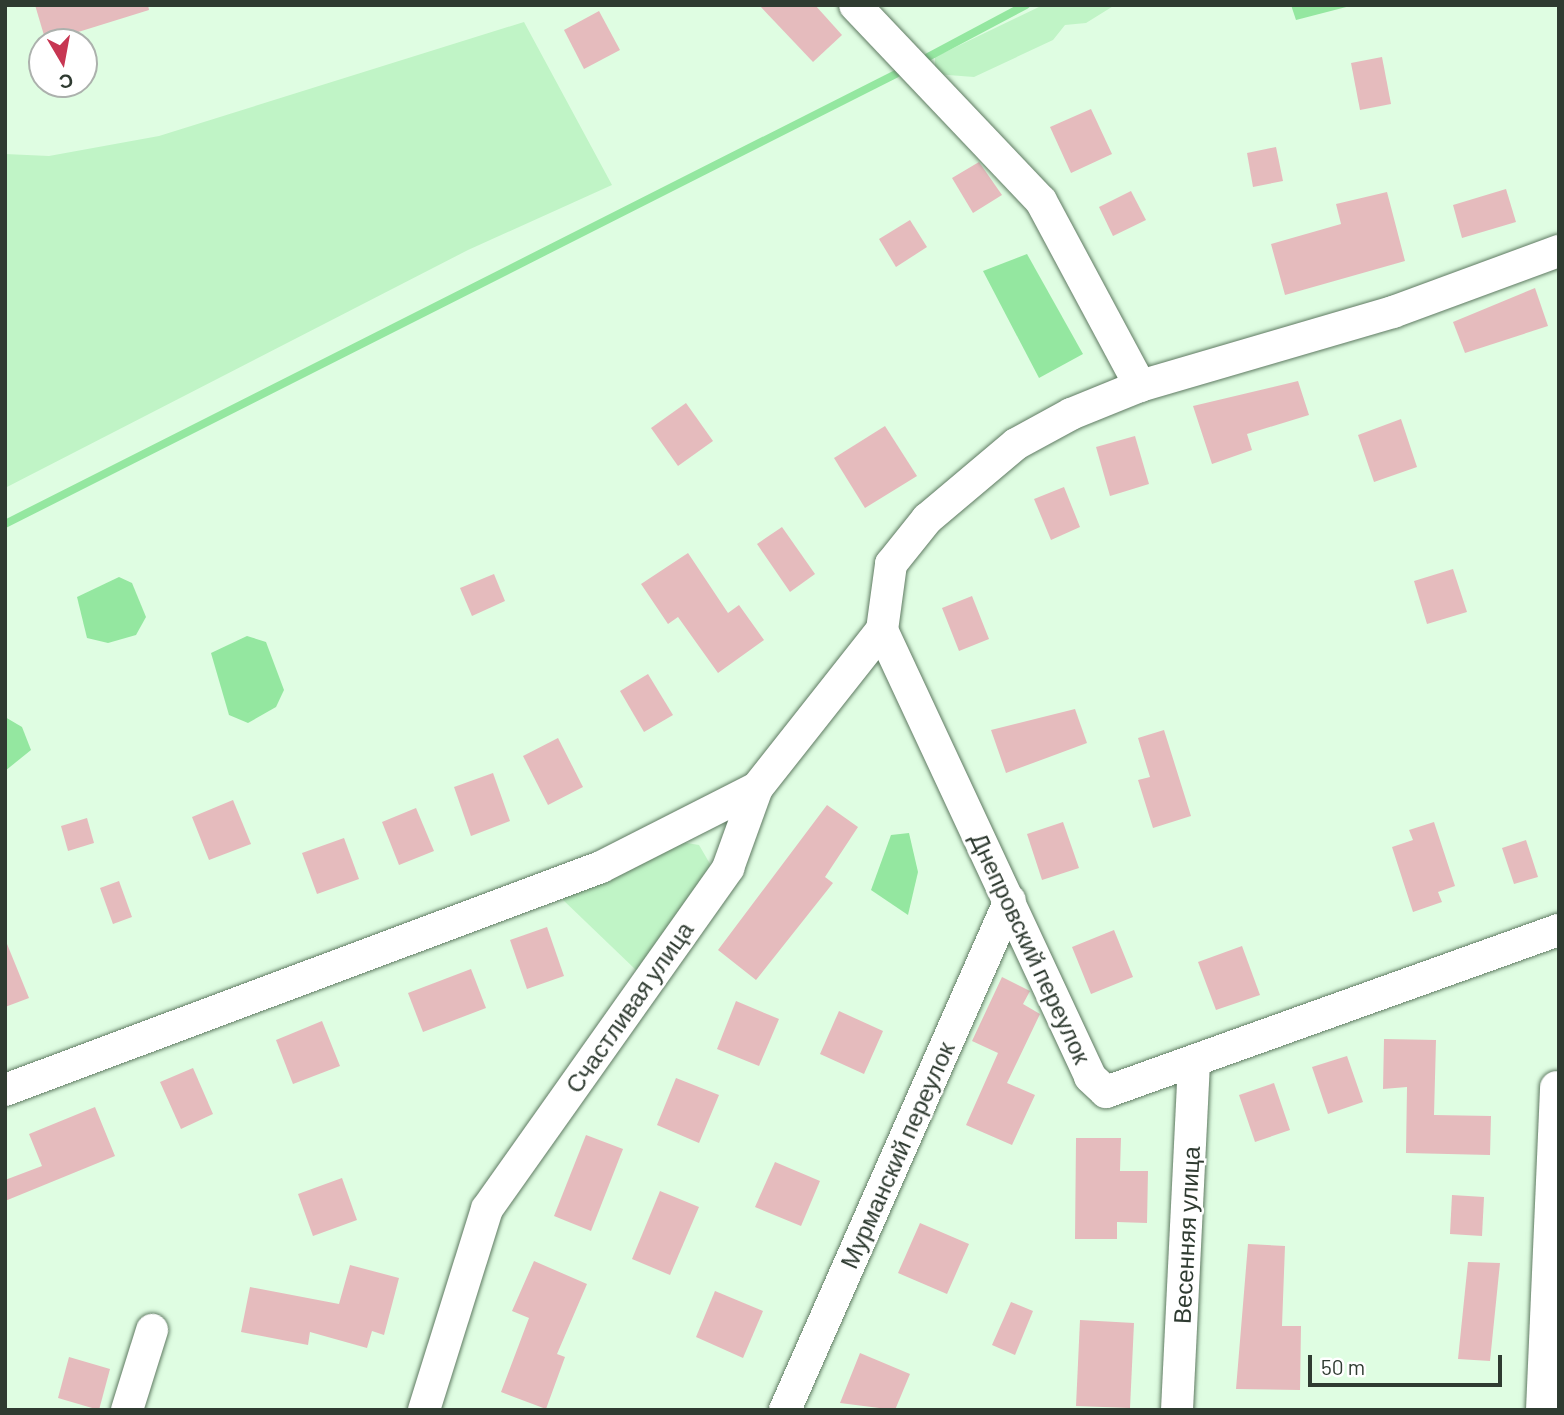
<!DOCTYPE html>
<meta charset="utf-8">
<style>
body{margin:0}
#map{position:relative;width:1564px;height:1415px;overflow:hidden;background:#dffde2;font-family:Barlow,sans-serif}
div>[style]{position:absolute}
.green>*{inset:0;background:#c0f4c6}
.water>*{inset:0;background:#94e7a0}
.stream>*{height:8px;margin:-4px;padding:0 4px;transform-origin:4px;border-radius:4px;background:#94e7a0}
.building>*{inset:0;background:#e5bbbd}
.roads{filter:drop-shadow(0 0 2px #5f7a62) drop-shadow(0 0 2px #5f7a62)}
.street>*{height:32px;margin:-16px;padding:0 16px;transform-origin:16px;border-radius:16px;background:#fff}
span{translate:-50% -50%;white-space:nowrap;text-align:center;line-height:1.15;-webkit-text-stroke:5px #fff;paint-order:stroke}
.street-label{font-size:24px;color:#2f3b31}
.frame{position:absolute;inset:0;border:7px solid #2f3b31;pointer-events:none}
.north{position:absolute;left:28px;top:28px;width:70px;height:70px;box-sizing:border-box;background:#fff;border:2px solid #acb1ad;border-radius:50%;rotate:170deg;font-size:19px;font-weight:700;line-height:28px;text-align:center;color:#2f3b31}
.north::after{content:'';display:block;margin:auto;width:24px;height:32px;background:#c73652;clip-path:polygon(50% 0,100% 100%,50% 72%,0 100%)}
.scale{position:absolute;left:1308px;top:1355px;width:194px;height:32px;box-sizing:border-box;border:4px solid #2f3b31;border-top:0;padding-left:9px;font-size:21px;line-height:24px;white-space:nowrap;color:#2f3b31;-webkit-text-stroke:5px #fff;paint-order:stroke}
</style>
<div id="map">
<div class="green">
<div style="clip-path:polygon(1043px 5px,1115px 5px,1086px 23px,1065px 25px,1053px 40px,974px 77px,935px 74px,935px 57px)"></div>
<div style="clip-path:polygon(524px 22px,612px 185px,468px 250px,5px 488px,5px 154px,49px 156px,159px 136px)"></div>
<div style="clip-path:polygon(681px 842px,699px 845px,713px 869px,650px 966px,636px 970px,561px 898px)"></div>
</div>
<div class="water">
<div style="clip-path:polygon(1291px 5px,1354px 5px,1296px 20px)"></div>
<div style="clip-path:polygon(1027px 254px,1083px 354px,1039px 378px,983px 271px)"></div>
<div style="clip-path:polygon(119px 577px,132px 583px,146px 617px,136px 635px,108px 643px,87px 638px,77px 597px)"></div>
<div style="clip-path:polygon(247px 636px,266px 642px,284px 690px,276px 707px,248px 723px,229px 715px,211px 653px)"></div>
<div style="clip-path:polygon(5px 717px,22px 727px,31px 750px,5px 771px)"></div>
<div style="clip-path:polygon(909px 833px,918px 872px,908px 915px,871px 890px,891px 835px)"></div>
</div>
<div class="stream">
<div style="left:928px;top:57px;width:111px;rotate:-28deg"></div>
<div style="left:5px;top:524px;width:998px;rotate:-26.8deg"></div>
</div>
<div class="building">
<div style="clip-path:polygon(35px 5px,148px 5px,149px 10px,46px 42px)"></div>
<div style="clip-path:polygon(759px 5px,815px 5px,842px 35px,813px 62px)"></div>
<div style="clip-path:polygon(599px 11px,620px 50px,584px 69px,564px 30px)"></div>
<div style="clip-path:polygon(1382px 57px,1391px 104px,1360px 110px,1351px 63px)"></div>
<div style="clip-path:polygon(1091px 109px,1112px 154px,1071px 173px,1050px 127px)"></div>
<div style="clip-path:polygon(1276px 147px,1283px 181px,1253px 187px,1247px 153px)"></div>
<div style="clip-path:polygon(979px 162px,1002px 195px,973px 213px,952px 178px)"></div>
<div style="clip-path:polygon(1506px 189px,1516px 222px,1462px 238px,1453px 205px)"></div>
<div style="clip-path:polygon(1131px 191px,1146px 220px,1113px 236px,1099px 207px)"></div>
<div style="clip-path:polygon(1387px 192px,1405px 261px,1285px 295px,1271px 244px,1341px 224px,1336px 204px)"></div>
<div style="clip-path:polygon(910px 220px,927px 247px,896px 267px,879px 239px)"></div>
<div style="clip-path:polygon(1535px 288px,1548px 326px,1465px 353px,1453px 322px)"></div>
<div style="clip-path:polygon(1298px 381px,1309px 415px,1247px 434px,1252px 450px,1212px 464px,1193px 406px)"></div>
<div style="clip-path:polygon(686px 403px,713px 441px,678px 466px,651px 428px)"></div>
<div style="clip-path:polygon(1401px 419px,1417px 467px,1374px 482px,1358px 435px)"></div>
<div style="clip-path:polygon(885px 426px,917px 476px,865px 508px,834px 458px)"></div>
<div style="clip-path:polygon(1135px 436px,1149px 484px,1110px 496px,1096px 447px)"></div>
<div style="clip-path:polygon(1064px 487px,1080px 527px,1051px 540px,1034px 499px)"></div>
<div style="clip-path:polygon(782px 527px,815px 574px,790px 592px,757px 544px)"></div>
<div style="clip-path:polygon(688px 553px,728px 613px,739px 605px,764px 640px,718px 673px,678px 617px,668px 624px,641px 584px)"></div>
<div style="clip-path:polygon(1453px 569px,1467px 612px,1427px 624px,1414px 581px)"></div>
<div style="clip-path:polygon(494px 574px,505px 601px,472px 616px,460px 588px)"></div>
<div style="clip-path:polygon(972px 596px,989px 639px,959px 651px,942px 608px)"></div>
<div style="clip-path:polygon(648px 674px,673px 715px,644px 732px,620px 691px)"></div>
<div style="clip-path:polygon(1075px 709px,1087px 743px,1006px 773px,991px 730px)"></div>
<div style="clip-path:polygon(1164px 730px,1191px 816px,1153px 828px,1138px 780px,1150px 777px,1138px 738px)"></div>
<div style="clip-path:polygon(558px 738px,583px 787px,548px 805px,523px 756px)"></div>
<div style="clip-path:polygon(493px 773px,510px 821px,471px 836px,454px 787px)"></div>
<div style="clip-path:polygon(233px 800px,251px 844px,209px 860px,192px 817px)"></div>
<div style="clip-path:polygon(827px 805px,858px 827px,825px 877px,833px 883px,756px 980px,718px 950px)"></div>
<div style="clip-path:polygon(416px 808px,434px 851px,399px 865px,382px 822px)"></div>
<div style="clip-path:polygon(87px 818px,94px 843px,68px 851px,61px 826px)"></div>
<div style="clip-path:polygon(1063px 822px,1079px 868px,1042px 880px,1027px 834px)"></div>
<div style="clip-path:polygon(1434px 822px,1455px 886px,1438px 892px,1442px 902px,1413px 912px,1392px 847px,1413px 840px,1409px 830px)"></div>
<div style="clip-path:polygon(344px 838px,359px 879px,317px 894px,302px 853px)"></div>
<div style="clip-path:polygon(1526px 840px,1538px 877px,1514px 884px,1502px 848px)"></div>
<div style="clip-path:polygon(119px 881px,132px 917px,113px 924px,100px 888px)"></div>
<div style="clip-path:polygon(547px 927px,564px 976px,527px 989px,510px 940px)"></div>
<div style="clip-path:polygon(1114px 930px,1133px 977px,1091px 994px,1072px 947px)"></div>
<div style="clip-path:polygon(5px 939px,29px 998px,5px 1007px)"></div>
<div style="clip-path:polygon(1242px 946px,1260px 995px,1216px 1010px,1198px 962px)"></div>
<div style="clip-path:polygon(471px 969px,486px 1008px,423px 1032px,408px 993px)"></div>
<div style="clip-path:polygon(1002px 977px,1030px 991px,1023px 1004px,1040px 1014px,1007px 1083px,1035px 1095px,1012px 1145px,966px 1125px,998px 1053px,972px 1041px)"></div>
<div style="clip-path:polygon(736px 1001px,779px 1019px,759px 1066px,717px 1049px)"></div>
<div style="clip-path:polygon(839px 1011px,883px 1031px,864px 1074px,820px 1054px)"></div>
<div style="clip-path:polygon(322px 1021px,340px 1066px,293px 1084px,276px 1040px)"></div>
<div style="clip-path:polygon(1384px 1039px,1436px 1040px,1434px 1115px,1491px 1116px,1490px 1155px,1406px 1153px,1407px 1087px,1383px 1089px)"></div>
<div style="clip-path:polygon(1347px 1056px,1363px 1102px,1328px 1114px,1312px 1067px)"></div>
<div style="clip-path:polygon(193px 1068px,213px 1114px,181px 1129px,160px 1082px)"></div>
<div style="clip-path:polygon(676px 1078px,719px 1095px,699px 1143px,657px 1125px)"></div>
<div style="clip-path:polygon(1274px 1083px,1290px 1130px,1255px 1142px,1239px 1095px)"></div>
<div style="clip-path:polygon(95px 1107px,115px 1156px,5px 1201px,5px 1180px,42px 1166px,29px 1134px)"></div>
<div style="clip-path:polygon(586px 1135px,623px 1149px,591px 1231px,554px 1216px)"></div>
<div style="clip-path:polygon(1076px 1138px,1121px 1138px,1120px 1171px,1148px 1171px,1147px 1223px,1117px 1222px,1117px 1239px,1075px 1239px)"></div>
<div style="clip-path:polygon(775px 1162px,820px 1181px,801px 1226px,755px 1207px)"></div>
<div style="clip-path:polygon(342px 1178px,357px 1220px,313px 1236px,298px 1194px)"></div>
<div style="clip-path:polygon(660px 1191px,699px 1207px,670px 1275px,632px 1259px)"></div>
<div style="clip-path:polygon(1452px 1195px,1484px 1197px,1482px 1236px,1450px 1234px)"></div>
<div style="clip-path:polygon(920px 1223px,969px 1244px,947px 1294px,898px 1273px)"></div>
<div style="clip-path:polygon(1248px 1244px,1285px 1246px,1282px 1326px,1301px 1326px,1300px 1390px,1236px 1389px)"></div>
<div style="clip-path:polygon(534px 1261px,587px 1284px,557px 1354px,565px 1357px,546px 1409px,501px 1392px,529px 1318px,512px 1311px)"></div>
<div style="clip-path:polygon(1468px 1262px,1500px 1263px,1490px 1361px,1458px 1359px)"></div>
<div style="clip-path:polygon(350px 1265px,399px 1278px,384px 1335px,372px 1331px,367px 1348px,310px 1332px,308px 1345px,241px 1332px,250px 1287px,339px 1304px)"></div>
<div style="clip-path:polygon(715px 1291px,763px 1311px,743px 1358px,696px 1337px)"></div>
<div style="clip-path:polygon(1011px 1302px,1033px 1311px,1015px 1355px,992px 1345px)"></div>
<div style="clip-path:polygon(1080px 1320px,1134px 1323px,1130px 1408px,1076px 1406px)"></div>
<div style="clip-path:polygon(860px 1353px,910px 1374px,895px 1410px,840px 1403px)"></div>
<div style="clip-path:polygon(69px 1357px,110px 1369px,99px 1410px,58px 1398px)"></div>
</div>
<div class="roads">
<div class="street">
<div style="left:855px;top:5px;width:270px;rotate:46.5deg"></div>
<div style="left:1041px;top:201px;width:210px;rotate:61.8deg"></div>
<div style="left:882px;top:630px;width:493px;rotate:65deg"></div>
<div style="left:1090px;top:1077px;width:22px;rotate:43deg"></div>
<div style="left:1106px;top:1092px;width:481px;rotate:-19.7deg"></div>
<div style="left:5px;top:1090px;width:636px;rotate:-20.51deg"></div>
<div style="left:601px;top:867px;width:175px;rotate:-26.9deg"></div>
<div style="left:127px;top:1410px;width:84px;rotate:-72.6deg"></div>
<div style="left:424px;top:1410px;width:211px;rotate:-72.6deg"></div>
<div style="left:487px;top:1209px;width:418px;rotate:-54.7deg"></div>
<div style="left:728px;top:868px;width:85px;rotate:-70.1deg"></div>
<div style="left:757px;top:788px;width:201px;rotate:-51.7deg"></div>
<div style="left:882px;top:630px;width:67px;rotate:-82.2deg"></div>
<div style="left:891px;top:564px;width:58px;rotate:-51.3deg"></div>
<div style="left:927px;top:519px;width:116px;rotate:-40.1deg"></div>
<div style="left:1016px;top:444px;width:63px;rotate:-28.6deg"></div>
<div style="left:1071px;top:414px;width:74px;rotate:-22.1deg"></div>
<div style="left:1140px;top:386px;width:264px;rotate:-16.3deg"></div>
<div style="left:1393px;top:312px;width:177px;rotate:-20.2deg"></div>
<div style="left:785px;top:1410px;width:557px;rotate:-66.19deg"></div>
<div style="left:1177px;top:1410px;width:349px;rotate:-87.2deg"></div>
<div style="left:1542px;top:1410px;width:323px;rotate:-87.5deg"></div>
</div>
</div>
<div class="street-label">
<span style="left:1031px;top:948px;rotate:65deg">Днепровский переулок</span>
<span style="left:629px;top:1007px;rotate:-55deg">Счастливая улица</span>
<span style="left:897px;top:1155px;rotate:-66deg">Мурманский переулок</span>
<span style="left:1186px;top:1235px;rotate:-87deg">Весенняя улица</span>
</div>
<div class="frame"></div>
<div class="north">С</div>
<div class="scale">50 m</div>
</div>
